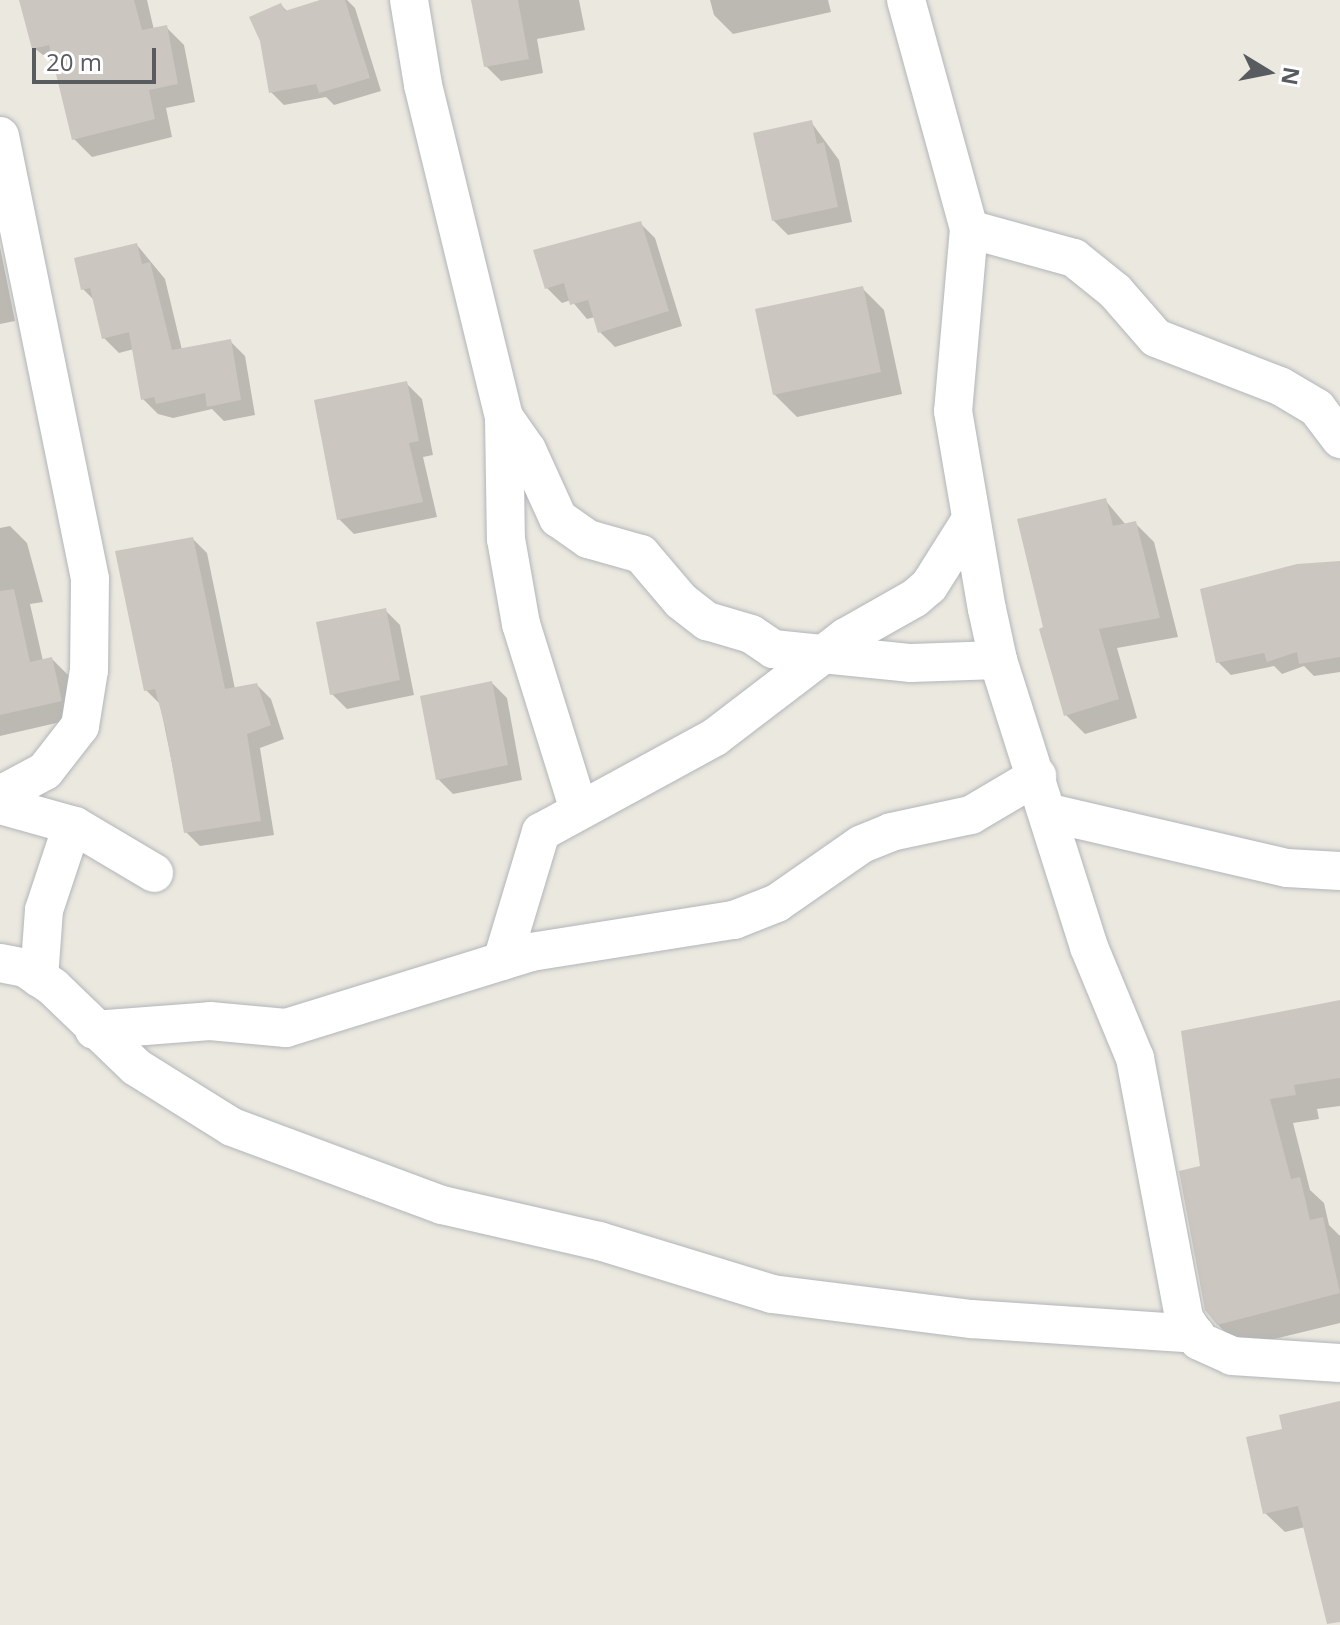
<!DOCTYPE html>
<style>
body{margin:0}
#map{position:relative;width:1340px;height:1625px;overflow:hidden;background:#ebe8df;font-family:"Open Sans",sans-serif}
div>[style]{position:absolute}
.shadow>*{inset:0;background:#0003}
.building>*{inset:0;background:#cbc6c0}
.roads{filter:drop-shadow(0 0 2px #b2b6ba) drop-shadow(0 0 2px #b2b6ba)}
.minor>*{height:38px;margin:-19px;padding:0 19px;transform-origin:19px;border-radius:19px;background:#fff}
span{translate:-50% -50%;white-space:nowrap;text-align:center;line-height:1.15;-webkit-text-stroke:6px #fff;paint-order:stroke}
.north{position:absolute;left:1228px;top:32px;width:80px;height:80px;-webkit-text-stroke:6px #fff;paint-order:stroke;rotate:100deg;font-size:22px;font-weight:700;line-height:32px;text-align:center;color:#585c60}
.north::after{content:'';display:block;margin:auto;width:28px;height:36px;background:#585c60;clip-path:polygon(50% 0,100% 100%,50% 72%,0 100%)}
.scale{position:absolute;left:32px;top:48px;width:124px;height:36px;box-sizing:border-box;border:4px solid #585c60;border-top:0;padding-left:10px;font-size:24px;line-height:28px;white-space:nowrap;color:#585c60;-webkit-text-stroke:6px #fff;paint-order:stroke}
</style>
<div id="map">
<div class="shadow">
<div style="clip-path:polygon(24px 0,147px 0,154px 30px,166px 27px,184px 45px,195px 102px,166px 108px,172px 137px,92px 157px,74px 139px,56px 65px,34px 48px)"></div>
<div style="clip-path:polygon(327px 0,347px 0,355px 8px,381px 91px,334px 105px,326px 97px,284px 105px,271px 92px,281px 5px,288px 12px)"></div>
<div style="clip-path:polygon(473px 0,579px 0,585px 30px,537px 39px,543px 73px,501px 81px,486px 66px)"></div>
<div style="clip-path:polygon(710px 0,828px 0,831px 12px,733px 34px,714px 15px)"></div>
<div style="clip-path:polygon(811px 122px,839px 160px,852px 222px,788px 235px,773px 220px)"></div>
<div style="clip-path:polygon(640px 223px,655px 238px,682px 326px,615px 347px,600px 332px,595px 317px,587px 319px,571px 300px,562px 303px,547px 288px,535px 251px)"></div>
<div style="clip-path:polygon(137px 245px,165px 279px,182px 350px,230px 341px,245px 356px,255px 415px,224px 421px,212px 409px,173px 418px,158px 414px,143px 399px,134px 349px,119px 353px,104px 338px,95px 301px,83px 289px)"></div>
<div style="clip-path:polygon(0 247px,15px 321px,0 324px)"></div>
<div style="clip-path:polygon(862px 288px,884px 310px,902px 394px,797px 417px,774px 394px)"></div>
<div style="clip-path:polygon(407px 384px,422px 399px,433px 455px,423px 457px,437px 517px,354px 534px,339px 519px)"></div>
<div style="clip-path:polygon(1105px 500px,1126px 525px,1135px 523px,1154px 542px,1178px 637px,1117px 648px,1137px 718px,1085px 734px,1066px 715px,1045px 629px)"></div>
<div style="clip-path:polygon(10px 526px,27px 543px,43px 602px,30px 604px,43px 661px,52px 659px,69px 676px,78px 718px,0 736px,0 528px)"></div>
<div style="clip-path:polygon(193px 539px,207px 553px,235px 689px,257px 685px,271px 699px,284px 739px,260px 748px,274px 835px,200px 846px,186px 832px,160px 704px,146px 690px)"></div>
<div style="clip-path:polygon(1340px 562px,1340px 672px,1314px 676px,1304px 666px,1282px 674px,1274px 666px,1231px 675px,1218px 662px)"></div>
<div style="clip-path:polygon(385px 610px,400px 625px,414px 695px,347px 709px,332px 694px)"></div>
<div style="clip-path:polygon(492px 683px,507px 698px,522px 780px,453px 794px,438px 779px)"></div>
<div style="clip-path:polygon(1340px 1003px,1340px 1106px,1317px 1109px,1319px 1119px,1293px 1123px,1310px 1190px,1324px 1203px,1329px 1225px,1340px 1236px,1340px 1323px,1241px 1347px,1216px 1323px,1203px 1168px)"></div>
<div style="clip-path:polygon(1340px 1403px,1340px 1619px,1305px 1527px,1285px 1532px,1265px 1513px,1284px 1430px)"></div>
</div>
<div class="building">
<div style="clip-path:polygon(19px 0,134px 0,142px 30px,167px 25px,178px 84px,149px 90px,155px 119px,72px 140px,49px 45px,32px 49px)"></div>
<div style="clip-path:polygon(320px 0,345px 0,370px 78px,319px 93px,316px 84px,269px 93px,260px 41px,249px 17px,281px 3px,285px 11px)"></div>
<div style="clip-path:polygon(471px 0,518px 0,529px 59px,484px 67px)"></div>
<div style="clip-path:polygon(812px 120px,817px 144px,824px 142px,838px 207px,772px 221px,753px 133px)"></div>
<div style="clip-path:polygon(641px 221px,669px 311px,598px 333px,588px 300px,570px 305px,564px 283px,545px 289px,533px 250px)"></div>
<div style="clip-path:polygon(137px 243px,142px 264px,150px 262px,172px 350px,231px 339px,241px 400px,207px 407px,205px 393px,156px 404px,154px 397px,141px 400px,129px 332px,102px 339px,90px 288px,81px 290px,74px 258px)"></div>
<div style="clip-path:polygon(863px 286px,881px 372px,773px 395px,755px 309px)"></div>
<div style="clip-path:polygon(407px 381px,419px 441px,409px 443px,423px 502px,337px 520px,314px 400px)"></div>
<div style="clip-path:polygon(1106px 498px,1113px 526px,1136px 521px,1160px 618px,1099px 629px,1119px 699px,1064px 716px,1039px 629px,1043px 627px,1017px 519px)"></div>
<div style="clip-path:polygon(193px 537px,225px 689px,257px 683px,271px 725px,247px 734px,261px 821px,184px 833px,166px 730px,155px 689px,144px 691px,115px 551px)"></div>
<div style="clip-path:polygon(1340px 561px,1340px 657px,1299px 664px,1297px 652px,1267px 662px,1264px 653px,1216px 663px,1200px 589px,1297px 564px)"></div>
<div style="clip-path:polygon(14px 589px,30px 662px,52px 657px,62px 701px,0 715px,0 591px)"></div>
<div style="clip-path:polygon(386px 608px,400px 680px,330px 695px,316px 622px)"></div>
<div style="clip-path:polygon(492px 681px,508px 765px,436px 780px,420px 696px)"></div>
<div style="clip-path:polygon(1340px 1000px,1340px 1078px,1294px 1085px,1296px 1095px,1270px 1099px,1291px 1179px,1300px 1177px,1310px 1220px,1323px 1217px,1340px 1293px,1217px 1325px,1205px 1310px,1179px 1171px,1200px 1166px,1181px 1031px)"></div>
<div style="clip-path:polygon(1340px 1401px,1340px 1622px,1327px 1624px,1298px 1506px,1263px 1514px,1246px 1437px,1282px 1429px,1279px 1415px)"></div>
</div>
<div class="roads">
<div class="minor">
<div style="left:409px;top:0;width:86px;rotate:80.6deg"></div>
<div style="left:423px;top:85px;width:342px;rotate:76.3deg"></div>
<div style="left:504px;top:417px;width:122px;rotate:89.1deg"></div>
<div style="left:506px;top:539px;width:86px;rotate:80deg"></div>
<div style="left:521px;top:624px;width:195px;rotate:72.7deg"></div>
<div style="left:906px;top:0;width:238px;rotate:74.6deg"></div>
<div style="left:969px;top:229px;width:183px;rotate:95deg"></div>
<div style="left:953px;top:411px;width:201px;rotate:80.3deg"></div>
<div style="left:987px;top:609px;width:52px;rotate:77.8deg"></div>
<div style="left:998px;top:660px;width:301px;rotate:72.4deg"></div>
<div style="left:1089px;top:947px;width:120px;rotate:67.5deg"></div>
<div style="left:1135px;top:1058px;width:265px;rotate:79.3deg"></div>
<div style="left:1184px;top:1318px;width:27px;rotate:57deg"></div>
<div style="left:1199px;top:1341px;width:36px;rotate:24deg"></div>
<div style="left:1232px;top:1356px;width:108px;rotate:3.7deg"></div>
<div style="left:0;top:136px;width:452px;rotate:78.5deg"></div>
<div style="left:90px;top:579px;width:91px;rotate:90.6deg"></div>
<div style="left:89px;top:670px;width:57px;rotate:99.1deg"></div>
<div style="left:80px;top:726px;width:57px;rotate:127.9deg"></div>
<div style="left:45px;top:771px;width:51px;rotate:151.9deg"></div>
<div style="left:969px;top:229px;width:109px;rotate:15.4deg"></div>
<div style="left:1074px;top:258px;width:53px;rotate:38.8deg"></div>
<div style="left:1115px;top:291px;width:62px;rotate:48.9deg"></div>
<div style="left:1156px;top:338px;width:133px;rotate:21.2deg"></div>
<div style="left:1280px;top:386px;width:43px;rotate:30.7deg"></div>
<div style="left:1317px;top:408px;width:39px;rotate:53deg"></div>
<div style="left:504px;top:417px;width:40px;rotate:55.1deg"></div>
<div style="left:527px;top:450px;width:75px;rotate:65.5deg"></div>
<div style="left:558px;top:518px;width:37px;rotate:35deg"></div>
<div style="left:588px;top:539px;width:55px;rotate:15.8deg"></div>
<div style="left:641px;top:554px;width:62px;rotate:49.6deg"></div>
<div style="left:681px;top:601px;width:33px;rotate:38deg"></div>
<div style="left:707px;top:621px;width:46px;rotate:16.5deg"></div>
<div style="left:751px;top:634px;width:27px;rotate:34deg"></div>
<div style="left:773px;top:649px;width:139px;rotate:5.8deg"></div>
<div style="left:911px;top:663px;width:87px;rotate:-2deg"></div>
<div style="left:0;top:805px;width:78px;rotate:15.6deg"></div>
<div style="left:75px;top:826px;width:92px;rotate:30.7deg"></div>
<div style="left:1050px;top:813px;width:243px;rotate:13.1deg"></div>
<div style="left:1287px;top:868px;width:53px;rotate:3.2deg"></div>
<div style="left:502px;top:961px;width:135px;rotate:-73.2deg"></div>
<div style="left:541px;top:832px;width:198px;rotate:-28.6deg"></div>
<div style="left:715px;top:737px;width:165px;rotate:-37.4deg"></div>
<div style="left:846px;top:637px;width:79px;rotate:-29.5deg"></div>
<div style="left:915px;top:598px;width:18px;rotate:-41deg"></div>
<div style="left:929px;top:586px;width:77px;rotate:-57.8deg"></div>
<div style="left:0;top:963px;width:25px;rotate:11deg"></div>
<div style="left:25px;top:968px;width:34px;rotate:34deg"></div>
<div style="left:53px;top:987px;width:115px;rotate:43.9deg"></div>
<div style="left:136px;top:1067px;width:113px;rotate:32deg"></div>
<div style="left:232px;top:1127px;width:224px;rotate:20.4deg"></div>
<div style="left:442px;top:1205px;width:161px;rotate:12.9deg"></div>
<div style="left:599px;top:1241px;width:181px;rotate:17deg"></div>
<div style="left:772px;top:1294px;width:201px;rotate:7.2deg"></div>
<div style="left:971px;top:1319px;width:225px;rotate:3.8deg"></div>
<div style="left:39px;top:978px;width:68px;rotate:-85.8deg"></div>
<div style="left:44px;top:910px;width:89px;rotate:-71.6deg"></div>
<div style="left:94px;top:1030px;width:116px;rotate:-4.4deg"></div>
<div style="left:210px;top:1021px;width:76px;rotate:5.3deg"></div>
<div style="left:286px;top:1028px;width:257px;rotate:-17.2deg"></div>
<div style="left:531px;top:952px;width:206px;rotate:-9deg"></div>
<div style="left:734px;top:920px;width:46px;rotate:-21.6deg"></div>
<div style="left:777px;top:903px;width:103px;rotate:-34.8deg"></div>
<div style="left:862px;top:844px;width:31px;rotate:-22deg"></div>
<div style="left:891px;top:832px;width:82px;rotate:-12deg"></div>
<div style="left:971px;top:815px;width:77px;rotate:-30.6deg"></div>
</div>
</div>
<div class="north">N</div>
<div class="scale">20 m</div>
</div>
